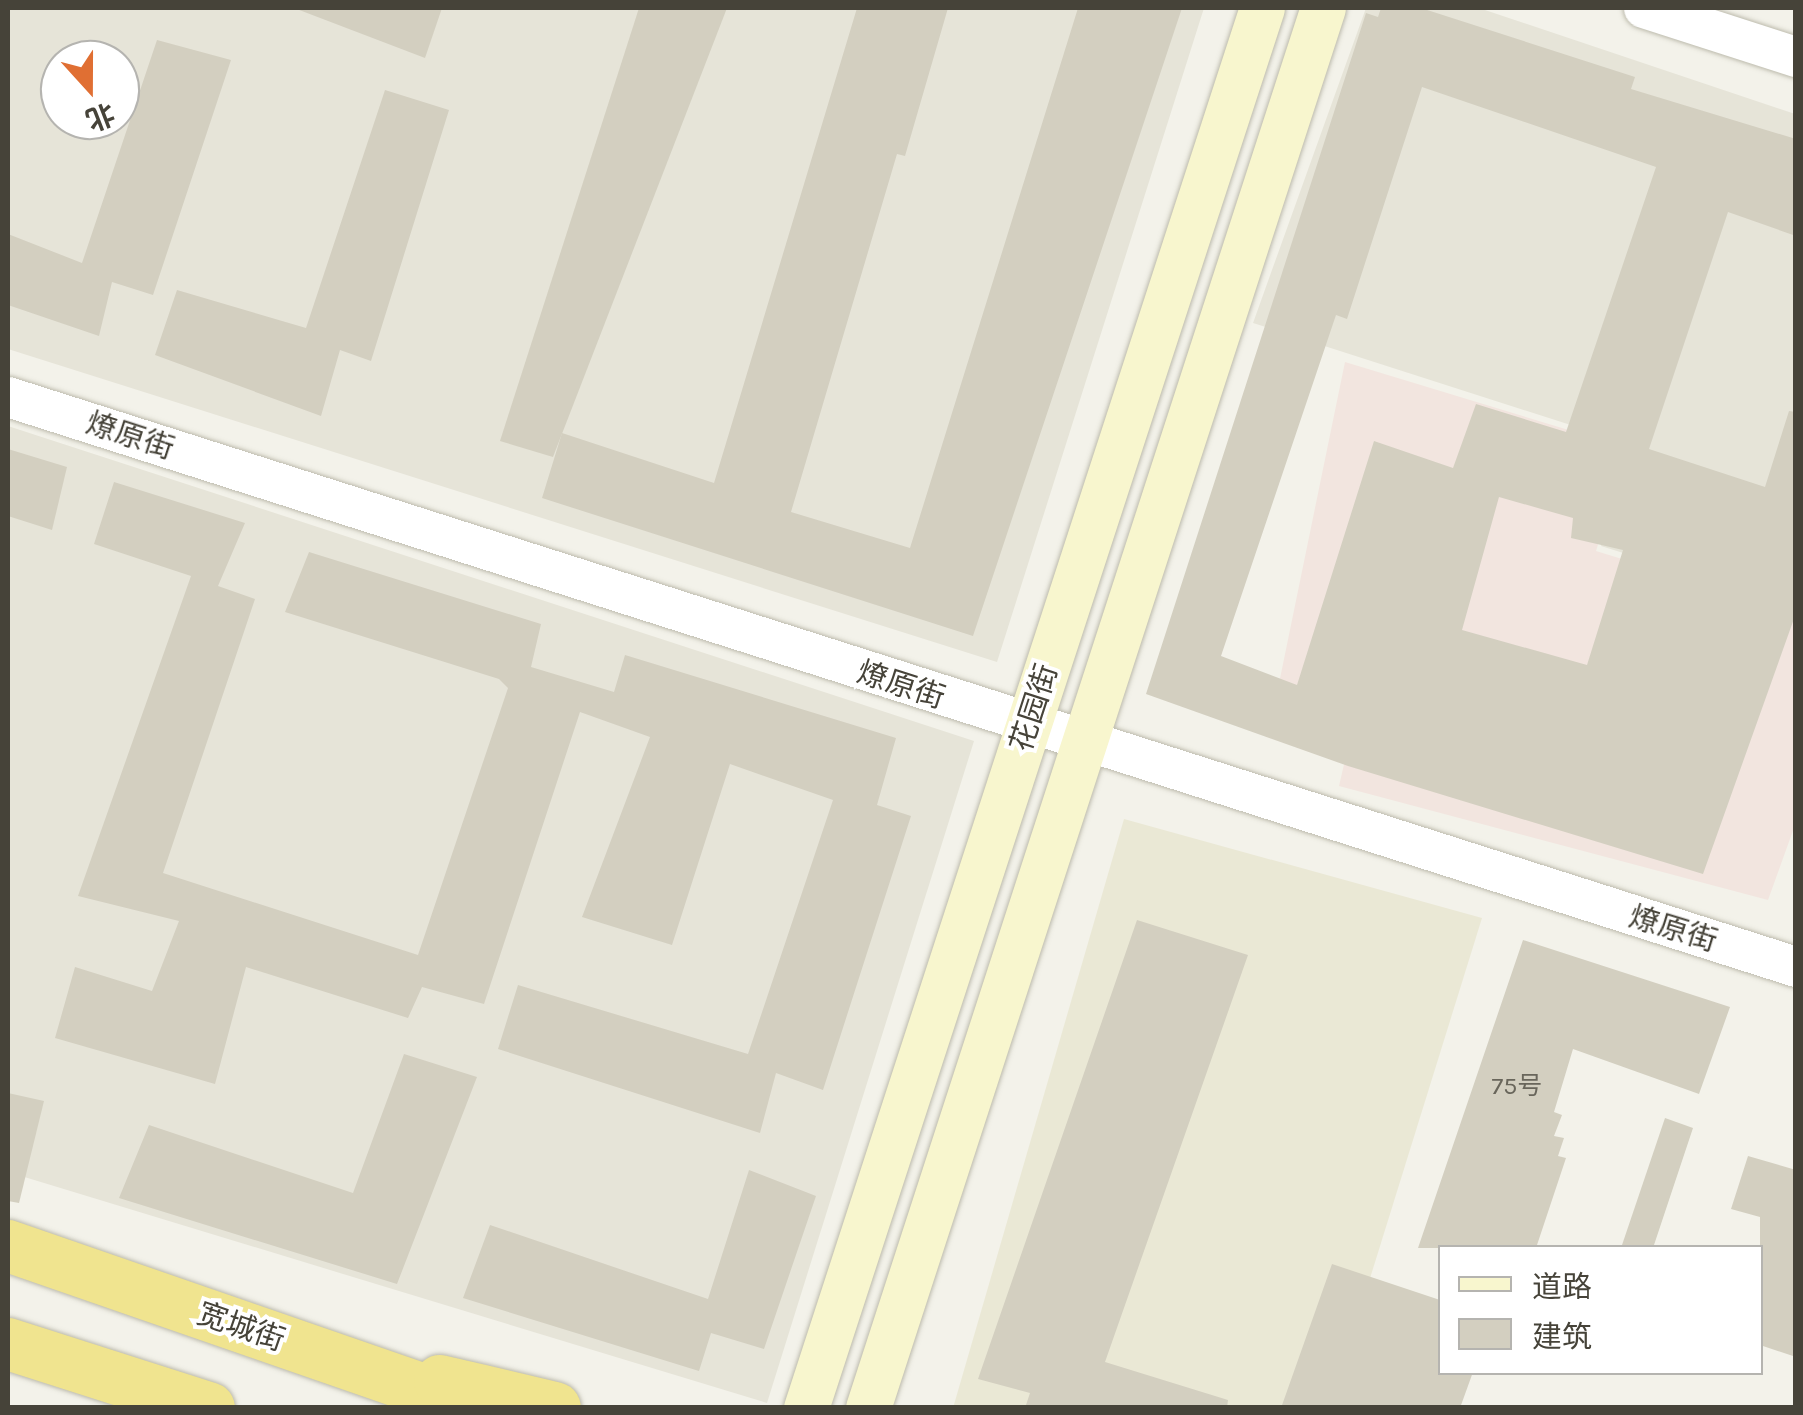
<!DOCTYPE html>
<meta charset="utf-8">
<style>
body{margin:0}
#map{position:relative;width:1803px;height:1415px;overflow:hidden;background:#f3f2ea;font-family:Karla,"Noto Sans SC",sans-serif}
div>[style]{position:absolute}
.residential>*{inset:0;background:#e6e4d8}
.education>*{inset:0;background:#eae8d5}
.medical>*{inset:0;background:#f2e5df}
.building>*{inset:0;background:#d3cfc0}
.roads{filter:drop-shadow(0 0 2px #bdbbad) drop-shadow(0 0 2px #bdbbad)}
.tertiary>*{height:40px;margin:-20px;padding:0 20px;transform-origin:20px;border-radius:20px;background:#fff}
.secondary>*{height:45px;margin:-22.5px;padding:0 22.5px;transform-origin:22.5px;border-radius:22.5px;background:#f8f6ce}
.trunk>*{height:52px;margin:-26px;padding:0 26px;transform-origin:26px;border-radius:26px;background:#f0e48f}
span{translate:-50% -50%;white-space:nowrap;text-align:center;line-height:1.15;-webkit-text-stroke:8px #fff;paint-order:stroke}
.number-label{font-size:25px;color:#69665b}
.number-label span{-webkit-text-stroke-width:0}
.street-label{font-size:30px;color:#464339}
.frame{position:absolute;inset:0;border:10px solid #464339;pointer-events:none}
.legend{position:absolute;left:1438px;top:1245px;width:325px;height:130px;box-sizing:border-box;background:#fff;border:2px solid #b5b4b0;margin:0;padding:12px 18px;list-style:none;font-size:30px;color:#464339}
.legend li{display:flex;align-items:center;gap:20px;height:50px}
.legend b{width:50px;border:2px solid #b5b4b0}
.north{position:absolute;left:40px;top:40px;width:100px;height:100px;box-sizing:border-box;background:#fff;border:2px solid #b5b4b0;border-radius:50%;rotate:159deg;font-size:28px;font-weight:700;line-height:40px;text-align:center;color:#464339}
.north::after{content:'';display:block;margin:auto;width:35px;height:45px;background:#e06f33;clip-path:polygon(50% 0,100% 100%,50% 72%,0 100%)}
</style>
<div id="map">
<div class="residential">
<div style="clip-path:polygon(evenodd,8px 8px,1204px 8px,997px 662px,8px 349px,8px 8px,60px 60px,120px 60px,120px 120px,60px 120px,60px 60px)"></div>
<div style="clip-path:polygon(1366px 8px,1479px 8px,1795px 114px,1795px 607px,1601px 546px,1633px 445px,1253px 323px)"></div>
<div style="clip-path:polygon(8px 426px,974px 741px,767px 1403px,8px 1172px)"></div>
</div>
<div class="education">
<div style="clip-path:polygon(1124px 819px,1482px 918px,1330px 1407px,953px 1408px)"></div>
</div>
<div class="medical">
<div style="clip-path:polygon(1345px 362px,1628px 448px,1596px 551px,1795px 612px,1795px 825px,1768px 900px,1339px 786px,1355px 717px,1276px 698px)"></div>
</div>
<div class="building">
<div style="clip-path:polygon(294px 8px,442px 8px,425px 58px)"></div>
<div style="clip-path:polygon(639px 8px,727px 8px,553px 457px,500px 441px)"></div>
<div style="clip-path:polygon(857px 8px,948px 8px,905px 156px,897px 154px,791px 512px,910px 548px,1078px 8px,1182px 8px,973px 636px,542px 498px,562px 433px,714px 483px)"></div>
<div style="clip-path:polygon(evenodd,1381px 8px,1421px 8px,1635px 77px,1631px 89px,1796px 139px,1796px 236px,1728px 212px,1649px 449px,1765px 487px,1789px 411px,1796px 412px,1796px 613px,1703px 874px,1348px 766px,1146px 694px,1366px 13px,1378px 17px,1381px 8px,1422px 87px,1656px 167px,1566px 432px,1476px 404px,1453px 468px,1374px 441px,1297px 685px,1221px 656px,1336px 315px,1347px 319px,1422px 87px,1381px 8px,1499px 497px,1573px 518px,1571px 538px,1623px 550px,1587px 665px,1462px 630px,1499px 497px)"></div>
<div style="clip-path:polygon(157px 40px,231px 60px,153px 295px,112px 282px,99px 336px,8px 305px,8px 234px,82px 263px)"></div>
<div style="clip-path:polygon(385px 90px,449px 110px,371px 361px,340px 350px,321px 416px,155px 355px,177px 290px,306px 328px)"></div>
<div style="clip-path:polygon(8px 449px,67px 467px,52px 530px,8px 516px)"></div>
<div style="clip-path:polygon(114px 482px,245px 523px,218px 586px,255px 599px,163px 873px,418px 955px,508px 688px,499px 679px,285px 612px,309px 552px,541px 624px,531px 667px,614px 692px,625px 655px,896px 738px,877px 805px,911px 816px,823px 1090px,776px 1073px,760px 1133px,498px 1049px,518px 985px,748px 1054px,833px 800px,730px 764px,672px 945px,582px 917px,650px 737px,580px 712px,484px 1004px,422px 987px,408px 1018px,246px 967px,215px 1084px,55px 1038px,75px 967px,152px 991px,179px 921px,78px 896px,191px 576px,94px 544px)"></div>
<div style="clip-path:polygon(1137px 920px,1248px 955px,1105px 1362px,1228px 1400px,1227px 1408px,1025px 1408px,1030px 1393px,978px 1379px)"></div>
<div style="clip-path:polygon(1523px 940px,1730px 1007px,1699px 1094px,1573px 1049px,1554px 1112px,1562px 1115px,1554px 1136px,1564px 1138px,1558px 1156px,1566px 1158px,1536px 1248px,1418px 1248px)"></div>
<div style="clip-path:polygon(404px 1054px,477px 1077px,397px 1284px,119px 1198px,149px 1125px,353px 1193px)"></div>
<div style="clip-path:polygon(8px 1093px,44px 1101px,19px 1203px,8px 1201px)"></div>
<div style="clip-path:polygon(1665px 1118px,1693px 1128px,1653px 1248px,1621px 1248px)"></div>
<div style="clip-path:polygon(1748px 1156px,1796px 1170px,1796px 1357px,1760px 1345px,1760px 1217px,1731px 1209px)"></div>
<div style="clip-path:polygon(749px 1170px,816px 1196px,764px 1349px,711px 1333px,699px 1371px,463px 1298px,490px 1225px,708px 1299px)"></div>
<div style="clip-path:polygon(1332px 1264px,1440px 1300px,1440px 1372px,1473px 1372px,1460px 1408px,1281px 1408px)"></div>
</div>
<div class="roads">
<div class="tertiary">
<div style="left:1644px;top:8px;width:160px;rotate:17.9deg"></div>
<div style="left:8px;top:397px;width:1877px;rotate:17.68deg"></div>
</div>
<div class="secondary">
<div style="left:806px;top:1408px;width:1472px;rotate:-71.96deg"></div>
<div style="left:868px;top:1408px;width:1472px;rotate:-72deg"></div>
</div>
<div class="trunk">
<div style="left:8px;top:1246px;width:494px;rotate:19.1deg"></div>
<div style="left:8px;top:1344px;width:211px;rotate:17.7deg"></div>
<div style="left:440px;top:1381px;width:118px;rotate:13.2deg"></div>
</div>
</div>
<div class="number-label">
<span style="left:1517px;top:1086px">75号</span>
</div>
<div class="street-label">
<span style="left:130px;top:436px;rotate:18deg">燎原街</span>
<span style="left:901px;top:685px;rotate:18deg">燎原街</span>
<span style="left:1034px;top:708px;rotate:-72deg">花园街</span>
<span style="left:1673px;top:929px;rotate:17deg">燎原街</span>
<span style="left:241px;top:1327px;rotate:19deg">宽城街</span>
</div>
<div class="frame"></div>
<ul class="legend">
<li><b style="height:12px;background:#f8f6ce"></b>道路</li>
<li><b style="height:28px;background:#d3cfc0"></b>建筑</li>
</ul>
<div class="north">北</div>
</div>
